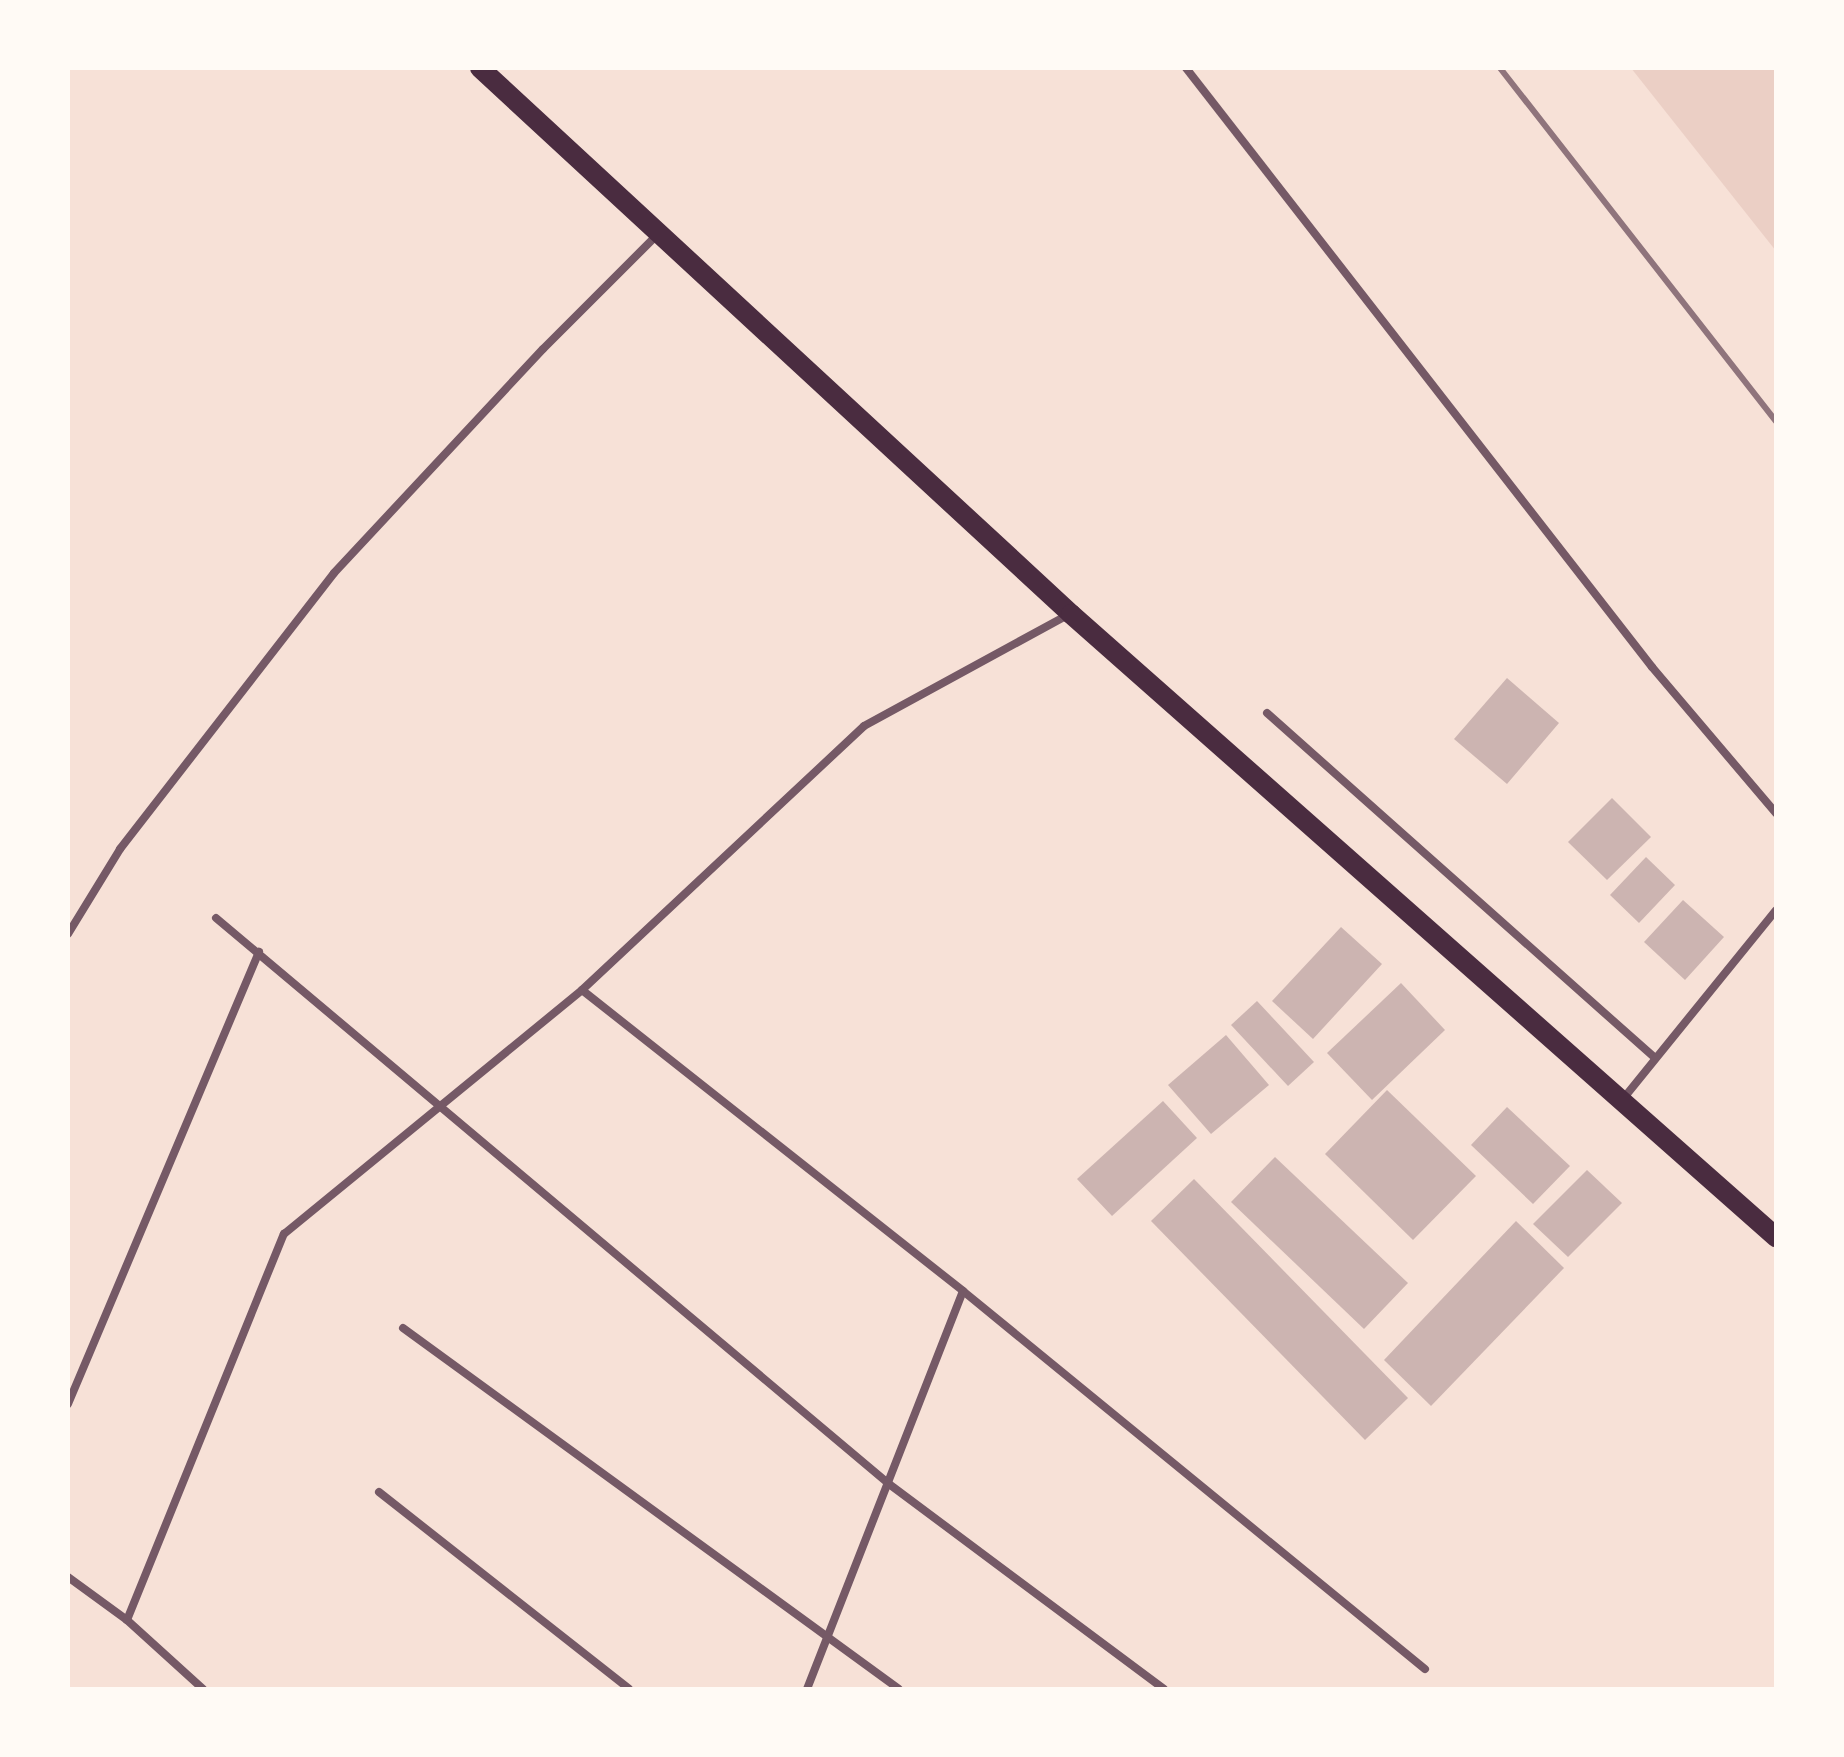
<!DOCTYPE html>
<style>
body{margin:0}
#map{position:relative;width:1844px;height:1757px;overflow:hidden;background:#f7e1d7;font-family:"PT Sans",sans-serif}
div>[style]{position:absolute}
.green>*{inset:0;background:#ebcfc5}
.building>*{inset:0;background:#ccb4b1}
.minor>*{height:8px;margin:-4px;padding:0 4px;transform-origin:4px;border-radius:4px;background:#755966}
.primary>*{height:20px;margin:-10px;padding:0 10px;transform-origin:10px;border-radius:10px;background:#4a2c40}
.rail>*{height:6px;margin:-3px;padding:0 3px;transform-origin:3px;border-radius:3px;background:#8f747c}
span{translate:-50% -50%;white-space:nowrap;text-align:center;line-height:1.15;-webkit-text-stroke:8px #fffaf5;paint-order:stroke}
.frame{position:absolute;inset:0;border:70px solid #fffaf5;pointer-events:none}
</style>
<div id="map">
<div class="green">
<div style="clip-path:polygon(1631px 68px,1776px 68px,1776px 251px)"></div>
</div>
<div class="building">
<div style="clip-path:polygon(1507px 678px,1559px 723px,1507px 784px,1454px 739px)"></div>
<div style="clip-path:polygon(1612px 798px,1651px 837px,1607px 880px,1568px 842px)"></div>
<div style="clip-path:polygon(1646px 857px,1675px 885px,1639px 923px,1610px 895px)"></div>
<div style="clip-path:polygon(1683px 900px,1724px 937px,1685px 980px,1644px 942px)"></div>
<div style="clip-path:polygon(1341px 927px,1382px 964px,1313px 1039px,1272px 1001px)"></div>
<div style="clip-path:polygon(1401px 983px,1445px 1030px,1372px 1100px,1327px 1053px)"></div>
<div style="clip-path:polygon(1257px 1001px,1314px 1062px,1288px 1086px,1231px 1025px)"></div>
<div style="clip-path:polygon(1226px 1035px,1269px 1085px,1211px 1134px,1168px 1085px)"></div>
<div style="clip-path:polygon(1387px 1090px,1476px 1176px,1413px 1240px,1325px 1154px)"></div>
<div style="clip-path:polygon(1163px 1101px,1197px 1138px,1112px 1216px,1077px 1179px)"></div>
<div style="clip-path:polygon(1507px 1107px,1570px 1166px,1533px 1204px,1471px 1145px)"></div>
<div style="clip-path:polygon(1275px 1157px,1408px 1283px,1364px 1329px,1231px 1202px)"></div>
<div style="clip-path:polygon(1587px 1170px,1622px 1203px,1568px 1257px,1533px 1224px)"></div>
<div style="clip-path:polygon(1194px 1179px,1408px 1398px,1365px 1440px,1151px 1221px)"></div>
<div style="clip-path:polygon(1516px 1221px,1564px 1268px,1431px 1406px,1384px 1360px)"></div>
</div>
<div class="minor">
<div style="left:1186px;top:68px;width:759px;rotate:52.12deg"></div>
<div style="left:1652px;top:667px;width:192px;rotate:49.7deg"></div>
<div style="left:1267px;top:713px;width:519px;rotate:41.64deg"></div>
<div style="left:216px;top:918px;width:879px;rotate:40.06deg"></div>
<div style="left:889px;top:1484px;width:343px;rotate:36.7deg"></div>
<div style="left:68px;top:934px;width:100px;rotate:-58.5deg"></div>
<div style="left:120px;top:849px;width:349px;rotate:-52.2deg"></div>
<div style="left:334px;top:573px;width:306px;rotate:-47deg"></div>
<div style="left:543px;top:349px;width:161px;rotate:-45deg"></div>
<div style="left:582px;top:990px;width:486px;rotate:38.3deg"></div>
<div style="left:963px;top:1291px;width:597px;rotate:39.29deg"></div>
<div style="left:1623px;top:1099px;width:243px;rotate:-51deg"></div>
<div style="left:403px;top:1328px;width:613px;rotate:36.05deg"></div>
<div style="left:68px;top:1404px;width:491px;rotate:-67.1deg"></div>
<div style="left:379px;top:1492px;width:318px;rotate:38.2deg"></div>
<div style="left:68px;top:1577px;width:73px;rotate:36.1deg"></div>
<div style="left:203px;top:1689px;width:103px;rotate:-137.8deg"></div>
<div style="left:127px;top:1620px;width:417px;rotate:-67.9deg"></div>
<div style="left:284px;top:1234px;width:385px;rotate:-39.3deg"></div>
<div style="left:582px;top:990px;width:386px;rotate:-43.1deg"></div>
<div style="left:864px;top:726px;width:232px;rotate:-28.6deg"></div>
<div style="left:807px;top:1689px;width:427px;rotate:-68.6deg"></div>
</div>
<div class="primary">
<div style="left:480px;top:68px;width:805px;rotate:42.73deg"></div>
<div style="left:1071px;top:614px;width:941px;rotate:41.47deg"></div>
</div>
<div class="rail">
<div style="left:1500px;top:68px;width:448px;rotate:52deg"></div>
</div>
<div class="frame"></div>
</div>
